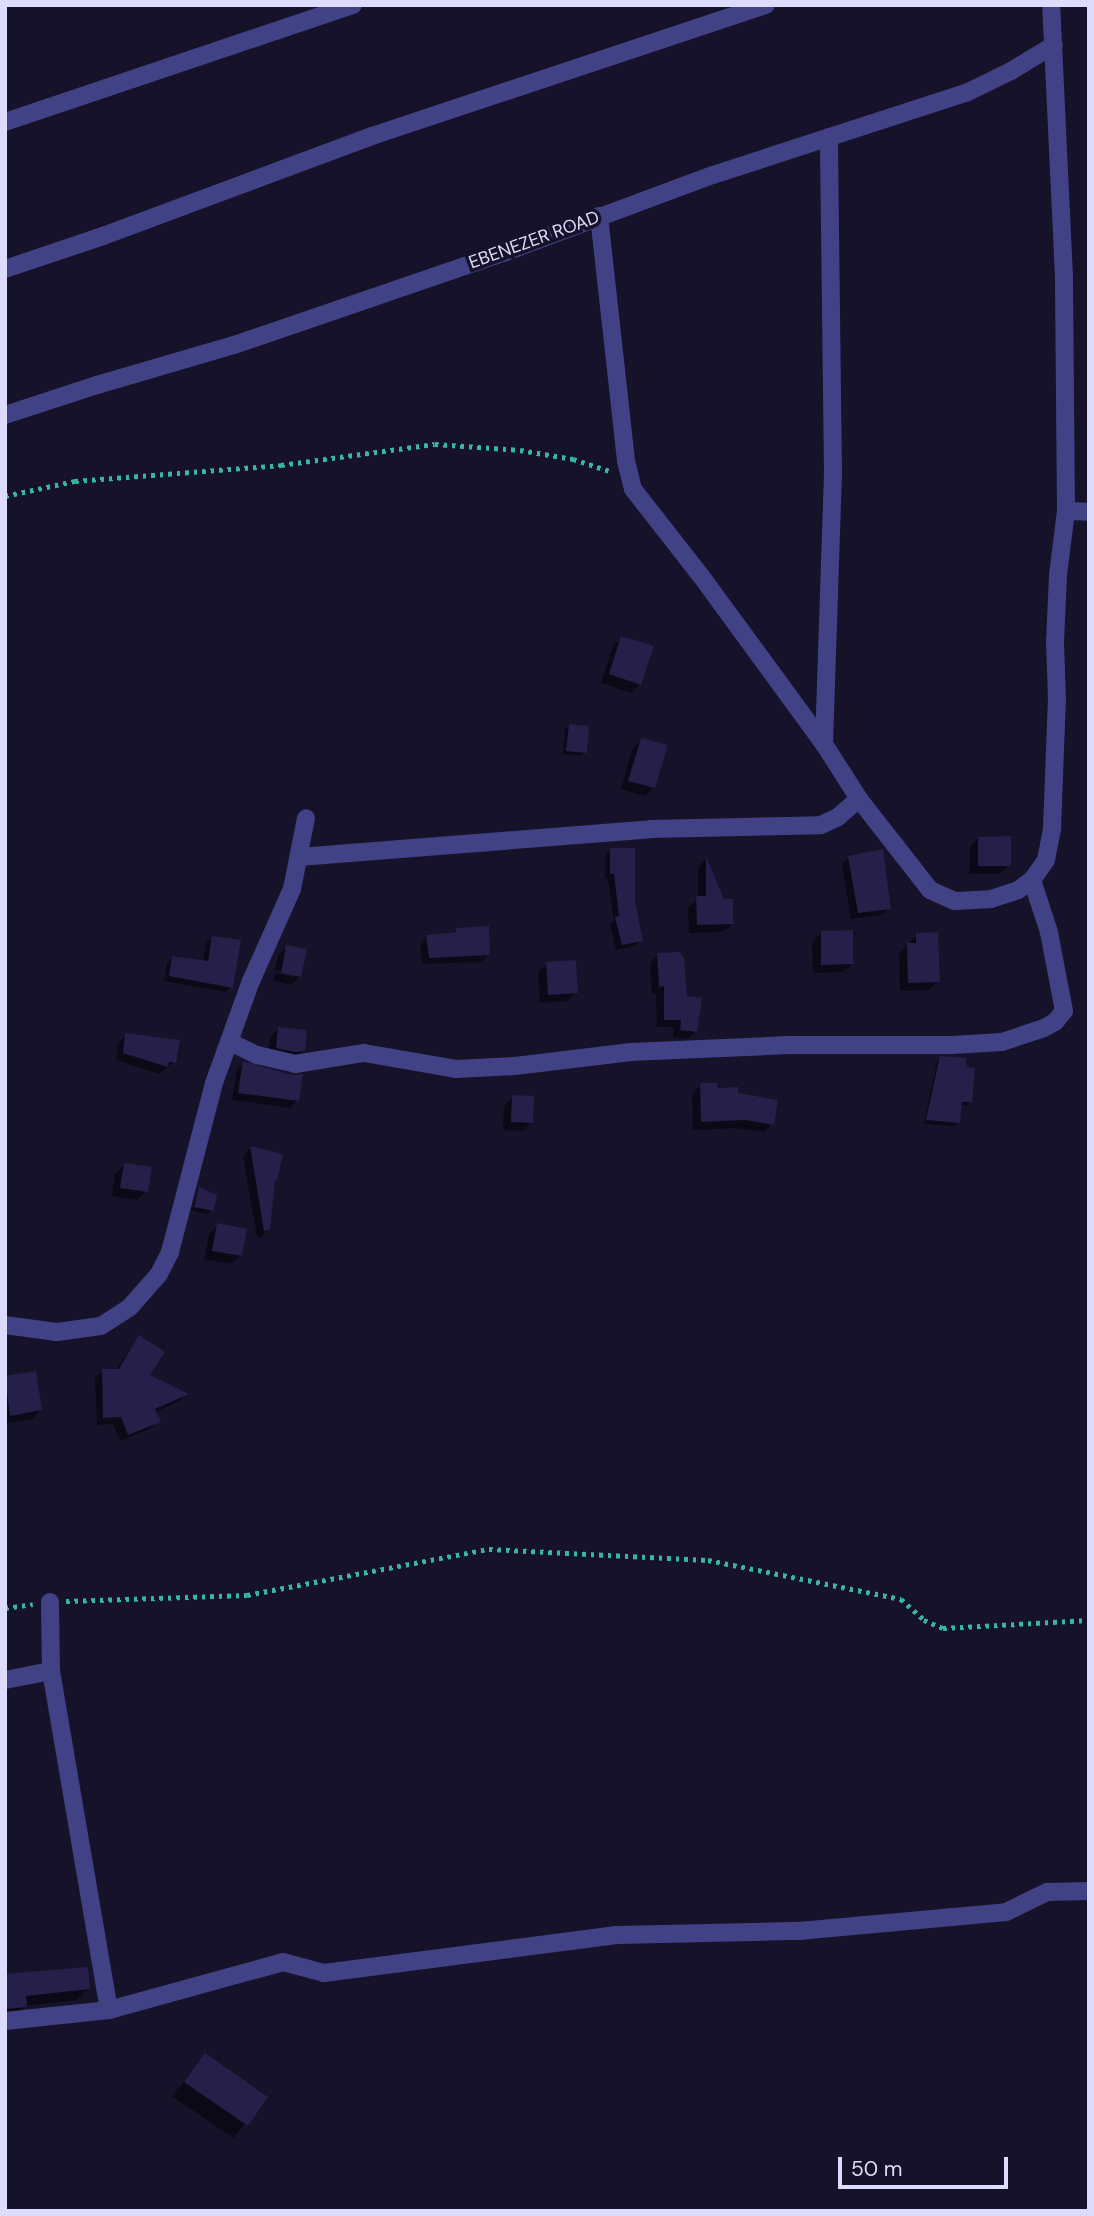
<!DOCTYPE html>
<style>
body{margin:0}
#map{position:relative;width:1094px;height:2216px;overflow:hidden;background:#151229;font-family:"DM Sans",sans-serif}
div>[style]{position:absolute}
.shadow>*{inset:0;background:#0007}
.building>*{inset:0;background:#251f49}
.path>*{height:4.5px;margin-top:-2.25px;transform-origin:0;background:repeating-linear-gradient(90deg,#38b5a6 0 3.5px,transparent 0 8.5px)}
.street>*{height:18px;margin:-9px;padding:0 9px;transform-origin:9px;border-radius:9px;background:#404285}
span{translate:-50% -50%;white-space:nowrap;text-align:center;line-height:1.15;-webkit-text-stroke:7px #151229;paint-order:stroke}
.street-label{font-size:18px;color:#dedcfd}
.frame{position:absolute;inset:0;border:7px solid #dedcfd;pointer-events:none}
.scale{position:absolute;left:838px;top:2157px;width:170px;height:32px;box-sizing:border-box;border:4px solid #dedcfd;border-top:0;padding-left:9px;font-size:21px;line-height:24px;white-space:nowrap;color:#dedcfd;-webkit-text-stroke:5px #151229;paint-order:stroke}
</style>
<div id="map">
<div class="shadow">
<div style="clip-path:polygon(622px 638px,640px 684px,631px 693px,601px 683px,613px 646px)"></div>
<div style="clip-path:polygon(569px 726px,585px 752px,581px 756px,563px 754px,565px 729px)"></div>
<div style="clip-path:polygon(641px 740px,653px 787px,645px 796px,621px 789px,632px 749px)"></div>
<div style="clip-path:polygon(978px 838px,1009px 865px,1000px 874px,969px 874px,970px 847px)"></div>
<div style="clip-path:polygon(610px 850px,633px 901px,641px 940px,635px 946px,616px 950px,610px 924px,614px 921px,608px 879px,605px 879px,605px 856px)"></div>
<div style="clip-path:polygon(849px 857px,889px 908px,882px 915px,851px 919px,842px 864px)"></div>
<div style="clip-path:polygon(705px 860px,732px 924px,723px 932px,689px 933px,688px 907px,698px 898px,698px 867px)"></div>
<div style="clip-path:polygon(456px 929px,488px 955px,481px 962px,422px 964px,420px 944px,427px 937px,451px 935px)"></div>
<div style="clip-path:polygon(821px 933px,852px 964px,843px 972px,813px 973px,812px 942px)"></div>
<div style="clip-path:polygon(917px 935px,938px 981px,929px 990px,900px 991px,899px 954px)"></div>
<div style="clip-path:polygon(212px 938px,231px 987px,226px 992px,164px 981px,167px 963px,173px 958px,203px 962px,206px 943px)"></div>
<div style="clip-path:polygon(287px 947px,300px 976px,291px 985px,273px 981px,275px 973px,295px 977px,295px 974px,275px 970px,278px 956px)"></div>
<div style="clip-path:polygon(658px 955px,685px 997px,695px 1032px,687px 1039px,673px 1037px,674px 1027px,657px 1027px,656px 993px,652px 994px,650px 963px)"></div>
<div style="clip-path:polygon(547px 964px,576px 992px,567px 1001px,540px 1003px,538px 973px)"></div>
<div style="clip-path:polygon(278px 1029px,303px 1050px,294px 1059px,268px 1056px,270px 1038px)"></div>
<div style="clip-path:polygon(126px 1035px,174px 1062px,159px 1074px,116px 1060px,118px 1043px)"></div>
<div style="clip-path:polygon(941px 1058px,971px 1101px,967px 1105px,960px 1105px,958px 1122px,954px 1126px,924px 1124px,937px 1062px)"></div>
<div style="clip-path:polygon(244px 1063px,297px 1100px,290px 1108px,232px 1100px,237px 1070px)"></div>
<div style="clip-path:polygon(701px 1085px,736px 1095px,772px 1124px,764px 1132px,736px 1128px,693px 1130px,692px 1094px)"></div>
<div style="clip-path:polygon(513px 1097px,531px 1122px,523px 1131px,503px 1130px,504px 1106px)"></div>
<div style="clip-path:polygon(250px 1148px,281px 1155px,273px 1183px,268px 1230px,261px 1237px,257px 1237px,243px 1156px)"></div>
<div style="clip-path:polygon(124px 1165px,146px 1191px,137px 1200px,112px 1196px,115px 1174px)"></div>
<div style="clip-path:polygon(199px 1189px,212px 1210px,208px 1214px,191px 1210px)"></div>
<div style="clip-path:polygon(218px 1225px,240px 1256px,231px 1264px,204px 1259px,209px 1234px)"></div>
<div style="clip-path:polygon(139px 1337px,148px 1376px,186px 1394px,180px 1401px,155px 1412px,159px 1421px,151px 1428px,120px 1441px,113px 1424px,97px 1425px,95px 1378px,102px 1371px,116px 1370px)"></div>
<div style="clip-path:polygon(5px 1378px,41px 1410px,32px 1419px,5px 1423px)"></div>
<div style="clip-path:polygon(5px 1976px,89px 1988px,77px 2000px,25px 2006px,13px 2018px,5px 2019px)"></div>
<div style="clip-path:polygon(205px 2055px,266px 2097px,233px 2138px,172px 2096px)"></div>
</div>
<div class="building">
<div style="clip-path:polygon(621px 636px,654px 646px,641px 685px,609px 674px)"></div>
<div style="clip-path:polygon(569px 724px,589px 726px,587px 753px,566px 751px)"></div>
<div style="clip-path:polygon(641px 738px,668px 745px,655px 788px,628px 781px)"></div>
<div style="clip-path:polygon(1011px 836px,1011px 866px,978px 866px,978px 837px)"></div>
<div style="clip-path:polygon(610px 848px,635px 848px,635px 901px,643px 941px,622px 945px,615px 917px,619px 916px,614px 874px,610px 874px)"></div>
<div style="clip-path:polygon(883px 849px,891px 909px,858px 913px,848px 856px)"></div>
<div style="clip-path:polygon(706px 857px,724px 899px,733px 899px,733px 924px,697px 925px,696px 896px,706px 896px)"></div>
<div style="clip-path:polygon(489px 926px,490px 955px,429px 958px,426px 935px,456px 932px,455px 928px)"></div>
<div style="clip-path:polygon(853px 930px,853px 964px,821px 965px,821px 931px)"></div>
<div style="clip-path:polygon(938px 932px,940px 982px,908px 983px,907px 943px,916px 943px,916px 933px)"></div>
<div style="clip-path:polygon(212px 936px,241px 940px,233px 988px,169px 976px,172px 956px,208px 961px)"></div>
<div style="clip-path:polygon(286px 945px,307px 949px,301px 977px,281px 973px)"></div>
<div style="clip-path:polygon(680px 952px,684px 958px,687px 996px,702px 998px,697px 1032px,680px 1030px,681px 1020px,664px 1020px,664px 986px,659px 987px,657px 953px)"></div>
<div style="clip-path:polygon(576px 960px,578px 993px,548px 995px,546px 962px)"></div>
<div style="clip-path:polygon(278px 1027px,307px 1030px,305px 1051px,295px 1052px,276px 1048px)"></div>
<div style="clip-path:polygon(125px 1033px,180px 1040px,176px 1063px,169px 1062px,168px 1067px,123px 1053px)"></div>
<div style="clip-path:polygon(940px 1056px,966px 1058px,966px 1067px,975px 1068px,972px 1102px,962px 1102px,960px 1123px,926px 1120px)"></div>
<div style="clip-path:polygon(243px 1061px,292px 1075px,303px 1074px,299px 1101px,238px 1093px)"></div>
<div style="clip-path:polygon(700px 1083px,717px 1083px,718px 1088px,738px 1087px,738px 1093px,778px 1100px,774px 1125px,745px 1120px,701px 1122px)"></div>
<div style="clip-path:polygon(512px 1095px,534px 1096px,533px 1123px,511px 1122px)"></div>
<div style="clip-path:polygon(250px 1146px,283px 1154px,277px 1181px,275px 1180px,270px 1230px,264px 1231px)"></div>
<div style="clip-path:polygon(124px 1163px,152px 1167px,148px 1192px,120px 1188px)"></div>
<div style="clip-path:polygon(199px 1187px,217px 1195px,214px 1211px,194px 1207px)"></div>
<div style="clip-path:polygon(217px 1223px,247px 1229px,242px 1256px,212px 1251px)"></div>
<div style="clip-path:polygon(139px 1335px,165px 1352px,150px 1375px,189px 1394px,155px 1409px,161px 1422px,128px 1435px,121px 1417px,103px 1418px,102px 1369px,119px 1369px)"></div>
<div style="clip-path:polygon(36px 1371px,42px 1410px,10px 1416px,5px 1376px)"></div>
<div style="clip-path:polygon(88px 1967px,90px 1989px,26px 1996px,27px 2007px,5px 2009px,5px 1974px)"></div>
<div style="clip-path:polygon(205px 2053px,268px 2097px,248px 2126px,184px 2082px)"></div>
</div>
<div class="path">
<div style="left:5px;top:496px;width:72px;rotate:-12.1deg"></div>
<div style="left:75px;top:481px;width:207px;rotate:-4.4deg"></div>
<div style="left:281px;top:465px;width:155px;rotate:-7.8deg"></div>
<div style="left:435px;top:444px;width:85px;rotate:4deg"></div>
<div style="left:520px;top:450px;width:54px;rotate:9.6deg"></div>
<div style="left:573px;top:459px;width:39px;rotate:18deg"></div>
<div style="left:66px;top:1601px;width:181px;rotate:-1.9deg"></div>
<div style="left:247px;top:1595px;width:246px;rotate:-10.8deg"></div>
<div style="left:489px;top:1549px;width:219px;rotate:2.9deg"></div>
<div style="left:708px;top:1560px;width:197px;rotate:11.4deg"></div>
<div style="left:901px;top:1599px;width:31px;rotate:42deg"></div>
<div style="left:924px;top:1620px;width:21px;rotate:23deg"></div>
<div style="left:943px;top:1628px;width:146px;rotate:-3.1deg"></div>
<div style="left:5px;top:1608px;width:28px;rotate:-8deg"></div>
</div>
<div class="street">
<div style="left:5px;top:122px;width:367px;rotate:-18.6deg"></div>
<div style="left:599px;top:216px;width:246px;rotate:83.7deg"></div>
<div style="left:626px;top:461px;width:29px;rotate:76deg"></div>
<div style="left:633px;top:489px;width:110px;rotate:52deg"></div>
<div style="left:701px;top:576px;width:208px;rotate:53.8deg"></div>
<div style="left:824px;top:744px;width:65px;rotate:57.5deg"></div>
<div style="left:859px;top:799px;width:115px;rotate:52deg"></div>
<div style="left:930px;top:890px;width:27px;rotate:24deg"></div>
<div style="left:955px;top:901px;width:36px;rotate:-3deg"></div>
<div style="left:991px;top:899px;width:28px;rotate:-18deg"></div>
<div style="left:1018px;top:890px;width:17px;rotate:-36deg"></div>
<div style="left:1032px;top:880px;width:24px;rotate:-55deg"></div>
<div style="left:1046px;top:860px;width:33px;rotate:-79deg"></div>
<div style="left:1052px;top:828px;width:129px;rotate:-87.8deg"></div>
<div style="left:1057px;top:699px;width:57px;rotate:-92deg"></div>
<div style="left:1055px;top:642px;width:67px;rotate:-87.4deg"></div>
<div style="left:1058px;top:575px;width:64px;rotate:-82.9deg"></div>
<div style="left:1066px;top:511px;width:234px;rotate:-90.5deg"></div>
<div style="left:1064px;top:277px;width:272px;rotate:-92.7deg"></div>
<div style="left:5px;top:269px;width:103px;rotate:-18.6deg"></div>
<div style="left:103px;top:236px;width:287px;rotate:-20.4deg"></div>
<div style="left:372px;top:136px;width:415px;rotate:-18.4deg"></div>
<div style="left:5px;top:415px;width:97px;rotate:-18.1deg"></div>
<div style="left:97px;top:385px;width:143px;rotate:-16.3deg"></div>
<div style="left:234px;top:345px;width:284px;rotate:-18.9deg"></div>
<div style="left:503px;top:253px;width:224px;rotate:-20.4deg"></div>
<div style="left:713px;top:175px;width:266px;rotate:-18deg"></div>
<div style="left:966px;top:93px;width:50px;rotate:-26.1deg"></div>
<div style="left:1011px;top:71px;width:50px;rotate:-31.2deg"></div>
<div style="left:1066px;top:511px;width:23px;rotate:2deg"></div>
<div style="left:824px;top:744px;width:269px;rotate:-88.1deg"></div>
<div style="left:833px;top:475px;width:338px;rotate:-90.7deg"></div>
<div style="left:299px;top:857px;width:353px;rotate:-4.5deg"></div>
<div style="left:651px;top:829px;width:170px;rotate:-1.3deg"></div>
<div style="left:821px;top:825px;width:19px;rotate:-25deg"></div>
<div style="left:838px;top:817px;width:28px;rotate:-41deg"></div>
<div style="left:230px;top:1042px;width:30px;rotate:26deg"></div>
<div style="left:257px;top:1055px;width:39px;rotate:13deg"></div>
<div style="left:295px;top:1064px;width:70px;rotate:-9.1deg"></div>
<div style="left:364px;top:1053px;width:93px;rotate:9.9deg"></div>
<div style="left:456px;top:1069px;width:59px;rotate:-2.9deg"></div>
<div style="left:515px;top:1066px;width:117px;rotate:-6.9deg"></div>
<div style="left:631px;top:1052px;width:159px;rotate:-2.5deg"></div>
<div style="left:790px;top:1045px;width:162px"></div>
<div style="left:952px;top:1045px;width:50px;rotate:-3.4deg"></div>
<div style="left:1002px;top:1042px;width:44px;rotate:-18.4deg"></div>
<div style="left:1044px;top:1028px;width:13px;rotate:-29deg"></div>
<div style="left:1055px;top:1022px;width:14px;rotate:-51deg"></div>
<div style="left:1064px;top:1011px;width:80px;rotate:-100.8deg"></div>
<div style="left:1049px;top:932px;width:55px;rotate:-108.1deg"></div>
<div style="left:5px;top:1325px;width:52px;rotate:7.7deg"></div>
<div style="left:57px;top:1332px;width:44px;rotate:-7.8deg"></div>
<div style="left:101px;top:1326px;width:35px;rotate:-33deg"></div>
<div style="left:130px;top:1307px;width:44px;rotate:-48.7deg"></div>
<div style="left:159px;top:1274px;width:25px;rotate:-63deg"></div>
<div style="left:170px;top:1252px;width:175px;rotate:-75.4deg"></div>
<div style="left:214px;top:1083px;width:109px;rotate:-70.1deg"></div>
<div style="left:251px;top:981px;width:101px;rotate:-66deg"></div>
<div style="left:292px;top:889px;width:72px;rotate:-78.8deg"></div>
<div style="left:50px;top:1602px;width:69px;rotate:89.2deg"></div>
<div style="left:51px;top:1671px;width:344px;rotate:80.3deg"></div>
<div style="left:5px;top:1680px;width:47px;rotate:-11.1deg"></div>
<div style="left:5px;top:2021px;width:105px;rotate:-6deg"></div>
<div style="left:109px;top:2010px;width:180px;rotate:-15.4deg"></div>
<div style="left:283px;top:1962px;width:42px;rotate:15deg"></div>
<div style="left:324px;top:1973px;width:295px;rotate:-7.4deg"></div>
<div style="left:617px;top:1935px;width:182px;rotate:-1.3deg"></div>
<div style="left:799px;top:1931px;width:208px;rotate:-5.2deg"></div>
<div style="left:1006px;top:1912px;width:46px;rotate:-26deg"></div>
<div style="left:1047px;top:1892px;width:42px;rotate:-1.4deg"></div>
</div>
<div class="street-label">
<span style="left:534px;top:240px;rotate:-20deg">EBENEZER ROAD</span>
</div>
<div class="frame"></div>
<div class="scale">50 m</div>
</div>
